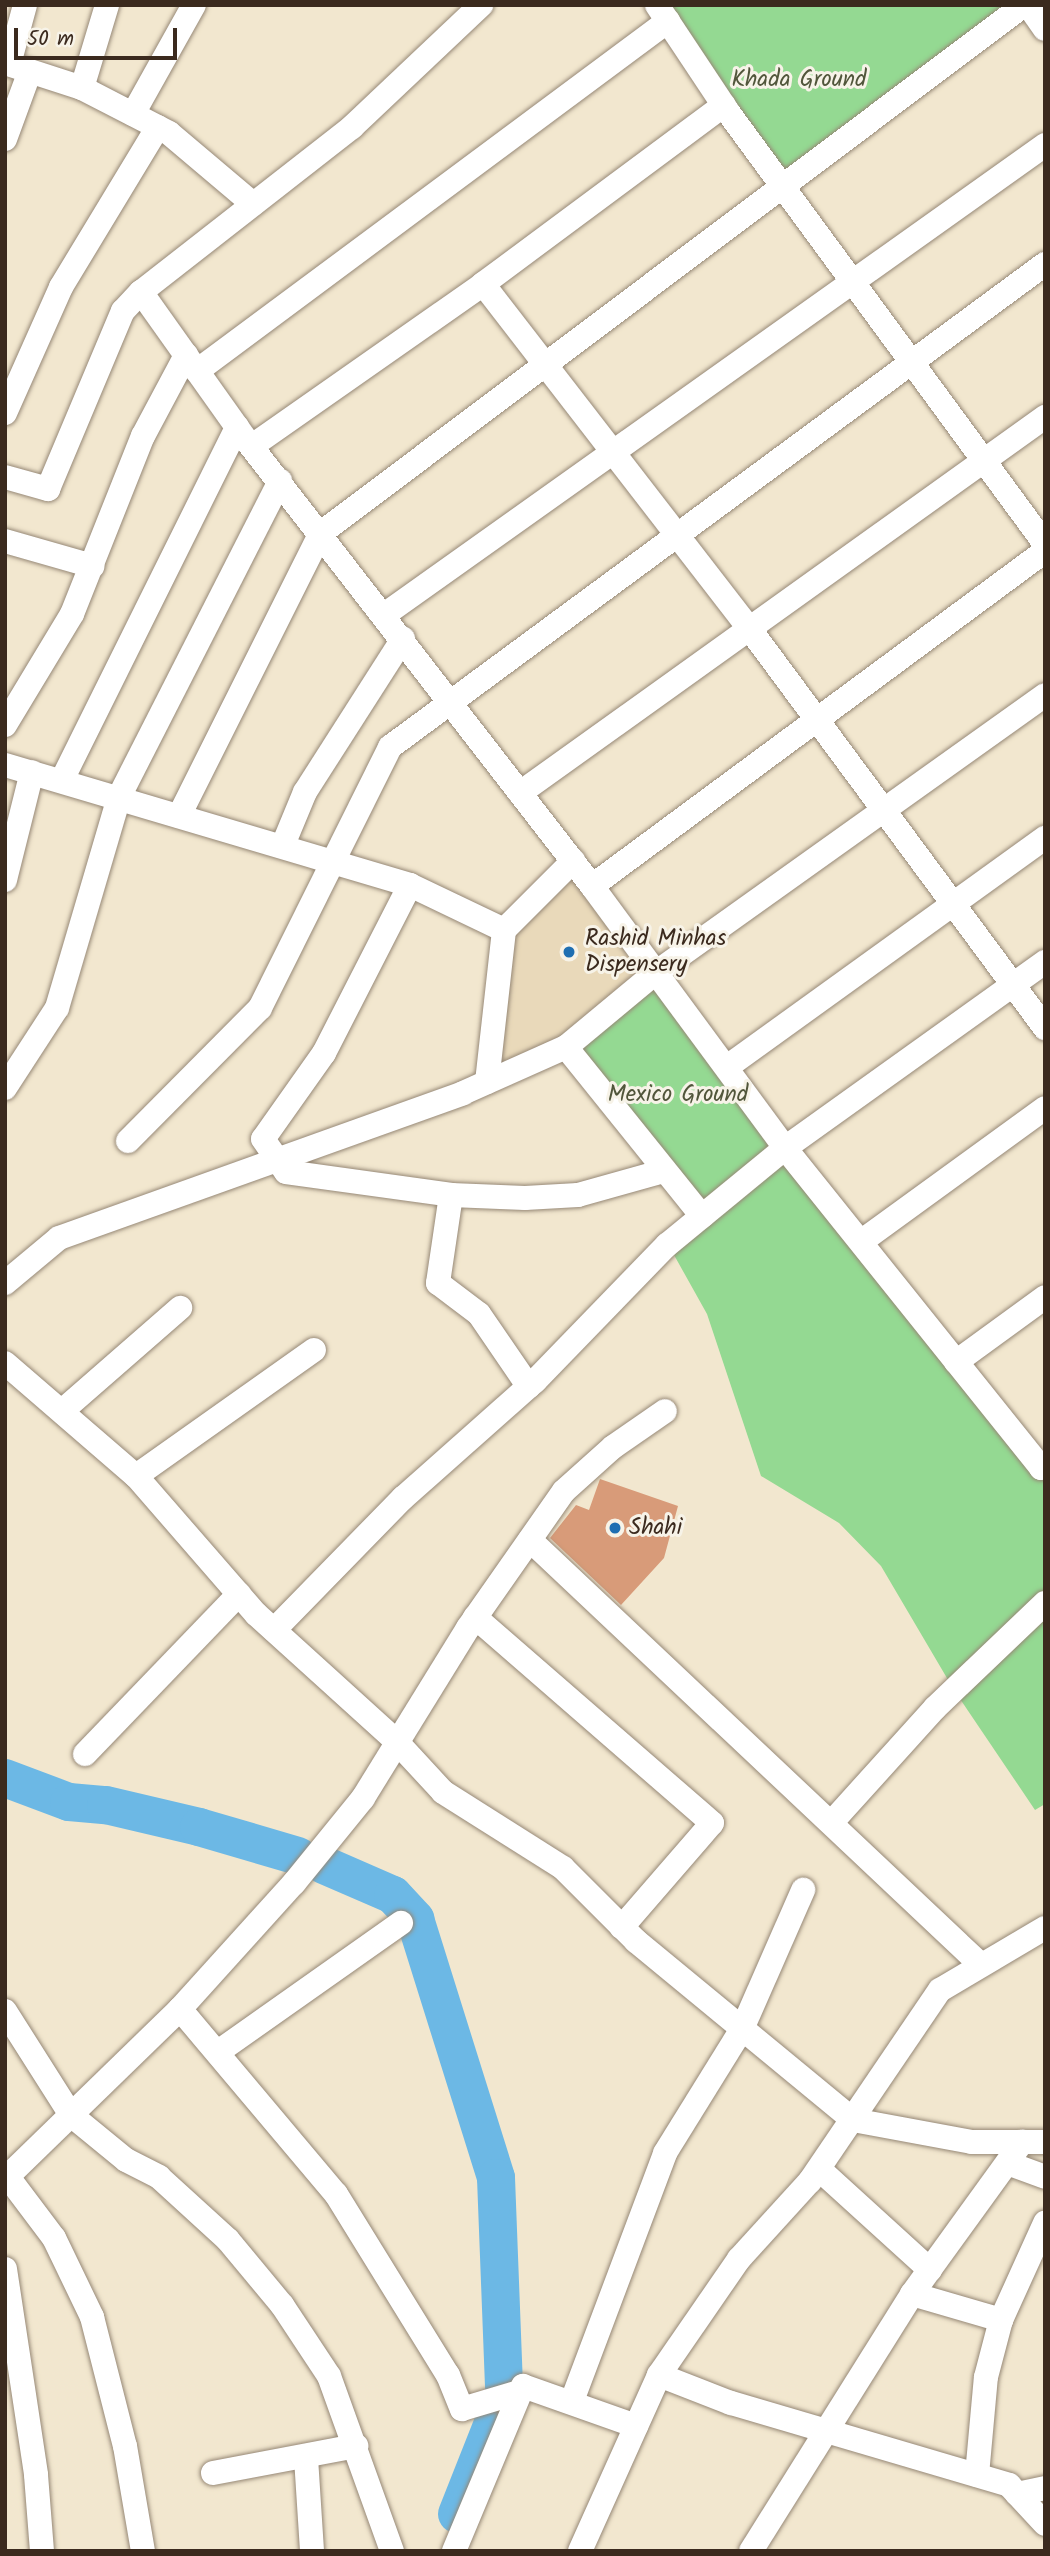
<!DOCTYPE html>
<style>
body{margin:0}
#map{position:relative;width:1050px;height:2556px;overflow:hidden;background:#f2e7cf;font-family:Kalam,sans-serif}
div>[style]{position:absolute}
.built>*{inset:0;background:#e9d9ba}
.green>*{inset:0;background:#94d992}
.river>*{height:38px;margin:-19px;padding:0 19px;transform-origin:19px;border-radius:19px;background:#6cb8e5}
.building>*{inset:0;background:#d89b79}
.roads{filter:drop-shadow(0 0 2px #968876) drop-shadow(0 0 2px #968876)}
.street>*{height:24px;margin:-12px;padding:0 12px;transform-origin:12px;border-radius:12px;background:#fff}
.dots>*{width:19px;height:19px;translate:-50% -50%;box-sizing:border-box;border:4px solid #f7f3e8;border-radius:50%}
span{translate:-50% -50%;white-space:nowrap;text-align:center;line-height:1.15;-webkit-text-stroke:6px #f7f3e8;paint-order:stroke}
.park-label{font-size:23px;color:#51563b}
.poi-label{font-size:23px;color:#3b2a1e}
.left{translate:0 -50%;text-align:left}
.frame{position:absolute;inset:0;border:7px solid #3b2a1e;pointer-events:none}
.scale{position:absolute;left:14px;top:28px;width:163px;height:32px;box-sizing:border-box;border:4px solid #3b2a1e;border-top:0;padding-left:9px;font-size:21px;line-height:24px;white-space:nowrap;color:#3b2a1e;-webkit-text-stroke:5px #f7f3e8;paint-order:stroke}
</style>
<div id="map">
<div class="built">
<div style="clip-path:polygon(573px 861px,653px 974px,566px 1047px,487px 1082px,504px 930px)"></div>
</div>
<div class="green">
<div style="clip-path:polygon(656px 5px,1025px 5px,785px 184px)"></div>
<div style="clip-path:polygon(653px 974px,783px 1148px,701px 1213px,569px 1044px)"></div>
<div style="clip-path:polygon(784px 1151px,1045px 1465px,1045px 1804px,1035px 1810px,954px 1690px,881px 1566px,839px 1523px,761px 1476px,707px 1314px,669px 1246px)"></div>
</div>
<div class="river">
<div style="left:5px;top:1778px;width:68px;rotate:20.6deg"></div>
<div style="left:69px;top:1802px;width:37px;rotate:5deg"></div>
<div style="left:106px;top:1805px;width:96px;rotate:13.3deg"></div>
<div style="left:199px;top:1827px;width:103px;rotate:16.3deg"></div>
<div style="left:324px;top:1865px;width:75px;rotate:23.5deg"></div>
<div style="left:393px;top:1895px;width:33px;rotate:47deg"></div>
<div style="left:415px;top:1919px;width:271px;rotate:72.6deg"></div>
<div style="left:496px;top:2178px;width:210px;rotate:87.8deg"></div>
<div style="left:457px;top:2514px;width:114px;rotate:-68.4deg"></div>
</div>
<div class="building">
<div style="clip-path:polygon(600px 1479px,678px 1506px,664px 1558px,621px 1605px,550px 1538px,576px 1505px,589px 1510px)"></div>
</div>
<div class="roads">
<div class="street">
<div style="left:657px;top:5px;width:128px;rotate:56.4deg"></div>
<div style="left:728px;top:112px;width:536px;rotate:53.73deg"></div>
<div style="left:1028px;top:5px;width:29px;rotate:55deg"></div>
<div style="left:5px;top:63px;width:81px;rotate:18deg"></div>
<div style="left:82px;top:88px;width:98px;rotate:27.3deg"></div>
<div style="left:169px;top:133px;width:110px;rotate:40.2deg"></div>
<div style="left:9px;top:64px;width:61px;rotate:-74.8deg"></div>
<div style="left:82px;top:88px;width:87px;rotate:-73.2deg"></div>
<div style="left:133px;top:114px;width:125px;rotate:-60.8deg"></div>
<div style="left:5px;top:139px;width:72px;rotate:-69.8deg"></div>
<div style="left:483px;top:284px;width:435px;rotate:52.3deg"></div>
<div style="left:749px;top:628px;width:498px;rotate:53.5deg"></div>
<div style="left:141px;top:292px;width:183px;rotate:54.6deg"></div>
<div style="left:247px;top:441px;width:563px;rotate:52.21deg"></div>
<div style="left:592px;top:886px;width:325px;rotate:53.6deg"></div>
<div style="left:785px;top:1148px;width:410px;rotate:51.3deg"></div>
<div style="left:1041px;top:1468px;width:5px;rotate:-37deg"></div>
<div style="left:197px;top:371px;width:587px;rotate:-36.62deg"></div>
<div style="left:5px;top:413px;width:138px;rotate:-66deg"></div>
<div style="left:61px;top:287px;width:187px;rotate:-58.8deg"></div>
<div style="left:252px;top:446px;width:282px;rotate:-35deg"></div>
<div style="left:483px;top:284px;width:300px;rotate:-36.6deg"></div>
<div style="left:5px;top:477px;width:45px;rotate:15.6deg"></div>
<div style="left:48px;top:489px;width:193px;rotate:-67.2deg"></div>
<div style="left:123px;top:311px;width:26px;rotate:-47deg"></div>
<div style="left:141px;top:292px;width:268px;rotate:-38deg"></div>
<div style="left:352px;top:127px;width:178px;rotate:-43.4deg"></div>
<div style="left:5px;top:541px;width:91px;rotate:16deg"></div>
<div style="left:384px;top:615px;width:811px;rotate:-35.41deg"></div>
<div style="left:5px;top:725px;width:130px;rotate:-58.9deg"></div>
<div style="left:72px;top:614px;width:192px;rotate:-68.3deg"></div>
<div style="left:143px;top:436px;width:92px;rotate:-62deg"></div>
<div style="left:5px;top:765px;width:422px;rotate:16.5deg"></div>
<div style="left:410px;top:885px;width:104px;rotate:25.6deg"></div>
<div style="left:62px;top:780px;width:394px;rotate:-63.6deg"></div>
<div style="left:520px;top:793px;width:646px;rotate:-35.61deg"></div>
<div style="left:179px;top:816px;width:317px;rotate:-63.4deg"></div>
<div style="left:321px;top:533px;width:879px;rotate:-36.91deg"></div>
<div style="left:283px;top:845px;width:57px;rotate:-67.5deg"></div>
<div style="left:305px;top:792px;width:182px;rotate:-57.4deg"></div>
<div style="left:5px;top:880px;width:111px;rotate:-76deg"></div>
<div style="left:410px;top:885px;width:189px;rotate:117.1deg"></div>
<div style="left:324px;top:1053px;width:105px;rotate:125.3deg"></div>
<div style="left:263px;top:1139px;width:40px;rotate:55.1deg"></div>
<div style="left:286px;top:1172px;width:167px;rotate:7.9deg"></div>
<div style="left:451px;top:1195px;width:74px;rotate:2.3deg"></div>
<div style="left:525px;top:1198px;width:53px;rotate:-3.2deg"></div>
<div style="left:578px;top:1195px;width:89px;rotate:-15.6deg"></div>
<div style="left:592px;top:886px;width:563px;rotate:-36.48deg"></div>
<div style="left:566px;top:1047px;width:217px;rotate:51.2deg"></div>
<div style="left:727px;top:1067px;width:392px;rotate:-35.8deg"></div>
<div style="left:487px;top:1082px;width:153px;rotate:-83.6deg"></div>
<div style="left:504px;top:930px;width:98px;rotate:-45deg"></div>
<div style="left:5px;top:1088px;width:95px;rotate:-57deg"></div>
<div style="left:57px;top:1008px;width:220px;rotate:-73.6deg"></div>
<div style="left:119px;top:797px;width:355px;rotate:-63deg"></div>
<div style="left:128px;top:1141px;width:187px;rotate:-45.2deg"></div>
<div style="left:260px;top:1008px;width:292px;rotate:-63.5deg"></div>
<div style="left:390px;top:747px;width:814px;rotate:-36.41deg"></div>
<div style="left:451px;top:1195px;width:89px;rotate:98.4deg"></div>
<div style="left:438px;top:1283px;width:51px;rotate:37.1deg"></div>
<div style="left:479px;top:1314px;width:88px;rotate:55.6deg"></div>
<div style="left:862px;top:1241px;width:226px;rotate:-36deg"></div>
<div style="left:5px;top:1283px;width:70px;rotate:-39.8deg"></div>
<div style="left:59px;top:1238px;width:429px;rotate:-19.7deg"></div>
<div style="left:463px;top:1093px;width:113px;rotate:-24.1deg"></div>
<div style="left:566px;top:1047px;width:114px;rotate:-39.7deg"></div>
<div style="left:654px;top:974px;width:480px;rotate:-35.5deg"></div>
<div style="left:956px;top:1362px;width:110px;rotate:-36.1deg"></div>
<div style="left:5px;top:1363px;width:173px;rotate:40.8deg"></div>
<div style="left:136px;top:1476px;width:183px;rotate:49deg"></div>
<div style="left:256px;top:1614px;width:189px;rotate:42.2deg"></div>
<div style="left:396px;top:1741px;width:69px;rotate:47.3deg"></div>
<div style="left:443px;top:1792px;width:142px;rotate:32.3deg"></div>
<div style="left:563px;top:1868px;width:103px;rotate:45deg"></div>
<div style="left:636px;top:1941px;width:281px;rotate:39.5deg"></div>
<div style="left:853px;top:2120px;width:121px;rotate:10.5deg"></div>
<div style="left:972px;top:2142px;width:73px"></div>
<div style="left:62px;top:1411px;width:157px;rotate:-41.1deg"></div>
<div style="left:136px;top:1476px;width:218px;rotate:-35.3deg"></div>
<div style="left:530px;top:1540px;width:618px;rotate:43.3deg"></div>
<div style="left:475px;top:1617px;width:314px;rotate:41deg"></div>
<div style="left:712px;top:1823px;width:138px;rotate:130.9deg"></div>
<div style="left:274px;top:1630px;width:185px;rotate:-45.7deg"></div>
<div style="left:403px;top:1498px;width:176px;rotate:-41.6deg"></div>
<div style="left:535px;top:1381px;width:190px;rotate:-45.9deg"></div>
<div style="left:667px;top:1245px;width:153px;rotate:-39.4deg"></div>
<div style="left:785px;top:1148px;width:320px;rotate:-35.6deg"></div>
<div style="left:85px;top:1754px;width:222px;rotate:-46.1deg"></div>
<div style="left:832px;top:1822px;width:154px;rotate:-47.9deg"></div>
<div style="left:935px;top:1708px;width:152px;rotate:-43.7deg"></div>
<div style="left:180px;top:2009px;width:242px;rotate:49.9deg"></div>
<div style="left:336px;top:2194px;width:213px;rotate:58.3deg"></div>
<div style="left:448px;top:2375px;width:37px;rotate:68deg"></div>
<div style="left:462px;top:2409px;width:56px;rotate:-16.5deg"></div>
<div style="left:5px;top:2011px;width:123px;rotate:57.6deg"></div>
<div style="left:71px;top:2115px;width:71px;rotate:39.3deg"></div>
<div style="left:126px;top:2160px;width:37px;rotate:27deg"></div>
<div style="left:159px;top:2177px;width:93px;rotate:42.4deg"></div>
<div style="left:228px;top:2240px;width:85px;rotate:50.3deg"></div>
<div style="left:282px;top:2305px;width:85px;rotate:56.5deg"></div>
<div style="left:329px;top:2376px;width:186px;rotate:70.2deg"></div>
<div style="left:218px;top:2052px;width:224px;rotate:-35.2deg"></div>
<div style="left:1010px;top:2164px;width:37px;rotate:20deg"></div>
<div style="left:819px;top:2169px;width:150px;rotate:42.3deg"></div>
<div style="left:8px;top:2177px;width:76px;rotate:53deg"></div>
<div style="left:54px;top:2238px;width:88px;rotate:64.3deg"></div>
<div style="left:92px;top:2317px;width:133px;rotate:75.7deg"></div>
<div style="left:125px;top:2446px;width:107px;rotate:80.3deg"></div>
<div style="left:5px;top:2179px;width:244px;rotate:-44.2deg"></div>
<div style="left:180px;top:2009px;width:170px;rotate:-47.9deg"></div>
<div style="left:294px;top:1883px;width:109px;rotate:-50.9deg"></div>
<div style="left:363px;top:1798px;width:200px;rotate:-58.3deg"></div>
<div style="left:468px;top:1628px;width:167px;rotate:-55deg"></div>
<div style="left:564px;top:1491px;width:66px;rotate:-41.9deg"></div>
<div style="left:613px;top:1447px;width:63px;rotate:-34.7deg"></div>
<div style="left:5px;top:2269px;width:208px;rotate:81.4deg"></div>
<div style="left:36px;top:2475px;width:76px;rotate:85.5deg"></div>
<div style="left:912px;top:2294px;width:93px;rotate:16.3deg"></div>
<div style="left:659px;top:2375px;width:77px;rotate:21.3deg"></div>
<div style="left:731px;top:2403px;width:290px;rotate:16.4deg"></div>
<div style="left:1009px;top:2485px;width:53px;rotate:47.3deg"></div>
<div style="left:572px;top:2401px;width:265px;rotate:-69.4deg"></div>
<div style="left:665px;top:2153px;width:148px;rotate:-58.2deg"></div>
<div style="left:743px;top:2027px;width:150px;rotate:-66.3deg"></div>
<div style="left:306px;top:2458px;width:93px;rotate:86.3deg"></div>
<div style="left:213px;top:2473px;width:146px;rotate:-10.7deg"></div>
<div style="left:977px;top:2475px;width:98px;rotate:-84.8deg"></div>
<div style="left:986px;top:2377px;width:59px;rotate:-75.3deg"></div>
<div style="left:1001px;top:2320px;width:107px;rotate:-65.6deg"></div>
<div style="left:1017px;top:2494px;width:29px;rotate:-12deg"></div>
<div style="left:454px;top:2551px;width:179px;rotate:-67.3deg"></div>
<div style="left:523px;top:2386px;width:120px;rotate:19.5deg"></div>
<div style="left:580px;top:2551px;width:193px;rotate:-65.8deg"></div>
<div style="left:659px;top:2375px;width:141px;rotate:-55.4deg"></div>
<div style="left:739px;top:2259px;width:105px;rotate:-47.7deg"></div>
<div style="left:810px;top:2181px;width:231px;rotate:-55.8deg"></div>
<div style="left:940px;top:1990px;width:122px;rotate:-30.6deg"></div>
<div style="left:751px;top:2551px;width:303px;rotate:-57.9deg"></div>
<div style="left:912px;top:2294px;width:188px;rotate:-54.1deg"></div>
</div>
</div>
<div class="dots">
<div style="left:569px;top:952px;background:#1f6fb2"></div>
<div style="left:615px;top:1528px;background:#1f6fb2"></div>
</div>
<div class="park-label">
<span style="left:799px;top:80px">Khada Ground</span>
<span style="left:678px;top:1095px">Mexico Ground</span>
</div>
<div class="poi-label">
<span class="left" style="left:585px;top:952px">Rashid Minhas<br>Dispensery</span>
<span class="left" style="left:629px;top:1528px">Shahi</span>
</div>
<div class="frame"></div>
<div class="scale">50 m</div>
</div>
